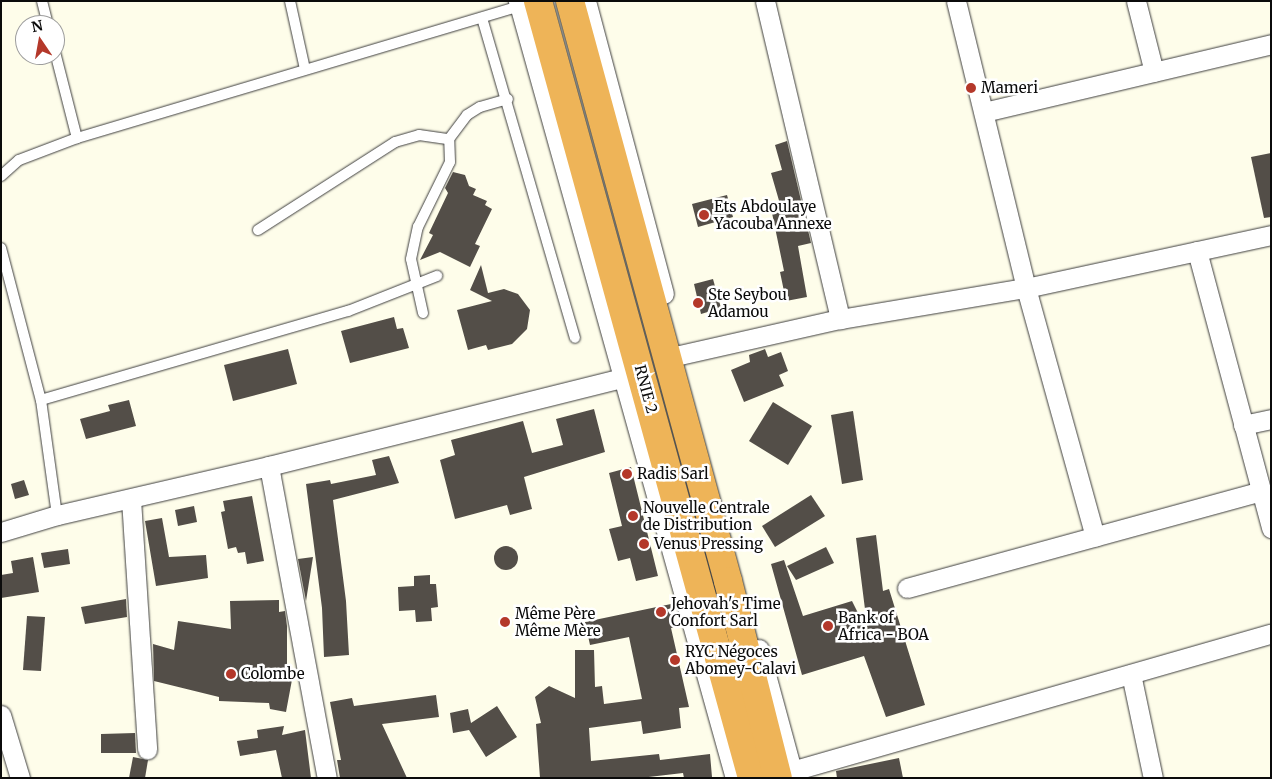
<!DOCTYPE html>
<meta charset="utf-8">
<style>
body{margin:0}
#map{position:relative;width:1272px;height:779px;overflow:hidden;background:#fefdea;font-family:Merriweather,serif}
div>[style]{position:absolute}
.building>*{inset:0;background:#534e48}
.round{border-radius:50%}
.roads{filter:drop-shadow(0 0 1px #3e3e3e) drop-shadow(0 0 1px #3e3e3e)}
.lane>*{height:10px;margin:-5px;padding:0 5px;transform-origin:5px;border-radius:5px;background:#fff}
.street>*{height:19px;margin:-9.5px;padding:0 9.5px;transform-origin:9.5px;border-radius:9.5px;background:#fff}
.highway>*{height:28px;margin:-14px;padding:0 14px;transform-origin:14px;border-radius:14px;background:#eeb458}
.dots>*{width:14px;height:14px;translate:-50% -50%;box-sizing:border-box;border:2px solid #fff;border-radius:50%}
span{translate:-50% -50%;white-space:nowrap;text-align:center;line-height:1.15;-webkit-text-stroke:5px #fff;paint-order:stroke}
.poi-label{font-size:15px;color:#0b0b0b}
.left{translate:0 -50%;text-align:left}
.street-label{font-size:15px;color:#0b0b0b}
.frame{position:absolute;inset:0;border:2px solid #0b0b0b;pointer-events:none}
.north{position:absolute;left:15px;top:15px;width:50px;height:50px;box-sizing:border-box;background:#fff;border:1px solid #9d9d9d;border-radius:50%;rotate:348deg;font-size:14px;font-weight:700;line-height:20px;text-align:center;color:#0b0b0b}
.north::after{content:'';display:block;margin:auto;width:18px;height:22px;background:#b4382a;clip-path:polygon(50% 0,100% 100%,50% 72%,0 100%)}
</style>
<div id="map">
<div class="building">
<div style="clip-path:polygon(787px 141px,811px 243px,798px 246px,807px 297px,786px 301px,780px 272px,784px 271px,772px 213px,782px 211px,771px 173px,782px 170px,775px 145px)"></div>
<div style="clip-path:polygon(1271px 153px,1271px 217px,1264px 218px,1251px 157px)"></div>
<div style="clip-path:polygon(453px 172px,465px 175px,469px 186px,476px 189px,473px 195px,487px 201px,485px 205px,492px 209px,475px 244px,480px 246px,470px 267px,440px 252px,420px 260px,433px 235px,429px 233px,448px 193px,445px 188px)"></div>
<div style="clip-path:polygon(727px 195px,733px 217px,698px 227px,692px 204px)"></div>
<div style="clip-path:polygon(481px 265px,488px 293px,504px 289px,518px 294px,530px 310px,527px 329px,512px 344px,488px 350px,486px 345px,468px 350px,457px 310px,492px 301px,470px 290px)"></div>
<div style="clip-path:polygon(713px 279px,721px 308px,701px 314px,694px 284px)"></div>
<div style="clip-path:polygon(394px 317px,397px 329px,403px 328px,409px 348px,350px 363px,341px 331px)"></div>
<div style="clip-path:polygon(288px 349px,297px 384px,233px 401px,224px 365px)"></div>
<div style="clip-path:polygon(765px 349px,768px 357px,781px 352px,788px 371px,779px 375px,784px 386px,744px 402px,731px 370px,750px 362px,749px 355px)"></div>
<div style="clip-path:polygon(129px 400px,136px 426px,86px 439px,80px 419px,110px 411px,108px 405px)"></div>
<div style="clip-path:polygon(773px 402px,812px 426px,788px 465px,749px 441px)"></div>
<div style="clip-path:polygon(594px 409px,605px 452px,524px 477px,532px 509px,510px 515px,507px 505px,455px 519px,440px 460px,455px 455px,451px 440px,523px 421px,532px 453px,563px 445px,556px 419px)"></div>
<div style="clip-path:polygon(853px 411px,863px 480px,842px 484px,831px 415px)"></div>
<div style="clip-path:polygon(389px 456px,399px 483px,333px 500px,346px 601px,349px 655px,324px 657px,322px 608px,306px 484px,330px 480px,331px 484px,376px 475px,372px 460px)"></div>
<div style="clip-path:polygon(631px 467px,658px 576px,636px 581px,630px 558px,618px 561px,609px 529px,622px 526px,609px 473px)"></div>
<div style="clip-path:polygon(24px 480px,29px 495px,15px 499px,11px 484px)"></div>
<div style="clip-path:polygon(811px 495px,825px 516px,775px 547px,762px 526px)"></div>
<div style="clip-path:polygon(252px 496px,264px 561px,247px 564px,245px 552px,238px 553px,236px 547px,228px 549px,221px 512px,225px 511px,223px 501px)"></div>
<div style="clip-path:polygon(194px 506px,197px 522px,178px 526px,175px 510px)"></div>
<div style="clip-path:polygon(162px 518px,169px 557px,206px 555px,208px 578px,156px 586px,145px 521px)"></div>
<div style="clip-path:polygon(876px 535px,883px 591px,889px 589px,925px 705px,886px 717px,864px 656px,802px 675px,771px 564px,784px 560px,803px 616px,852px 601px,868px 633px,856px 538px)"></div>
<div class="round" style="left:494px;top:546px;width:24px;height:24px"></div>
<div style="clip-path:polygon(826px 547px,834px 563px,796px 580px,787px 566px)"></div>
<div style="clip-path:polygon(68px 549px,70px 564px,44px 568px,41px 553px)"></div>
<div style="clip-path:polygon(33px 557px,39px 592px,1px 598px,1px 575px,13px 573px,11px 561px)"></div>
<div style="clip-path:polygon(313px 557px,306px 601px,298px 559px)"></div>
<div style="clip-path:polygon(430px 575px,430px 584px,436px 584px,438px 607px,431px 608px,432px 621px,416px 622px,415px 610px,399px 611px,398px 587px,414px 586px,414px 576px)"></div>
<div style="clip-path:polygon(126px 599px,127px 617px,85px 624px,81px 607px)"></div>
<div style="clip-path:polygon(279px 600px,279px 612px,285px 611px,287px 626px,287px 669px,294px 669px,286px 712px,270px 709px,269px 703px,219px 701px,219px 697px,154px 681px,153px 644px,174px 650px,178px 621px,231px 629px,230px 601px)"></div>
<div style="clip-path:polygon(671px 604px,676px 627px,671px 628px,689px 707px,679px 708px,681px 728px,643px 734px,641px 721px,589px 728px,591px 761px,659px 754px,660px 760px,710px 754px,712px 777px,684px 778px,683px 773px,640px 778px,540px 778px,536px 724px,541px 723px,535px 697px,549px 686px,575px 698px,575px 650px,594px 650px,595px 687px,602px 686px,604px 704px,642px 699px,629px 637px,590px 645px,585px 622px)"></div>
<div style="clip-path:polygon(27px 616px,45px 617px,41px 671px,23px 670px)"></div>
<div style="clip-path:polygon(436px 695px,439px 717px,382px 724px,407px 778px,340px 778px,337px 760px,341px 760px,330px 702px,352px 698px,354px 706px)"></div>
<div style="clip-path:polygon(497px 706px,517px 737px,486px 757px,469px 730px,453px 733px,450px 713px,468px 709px,471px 723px)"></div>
<div style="clip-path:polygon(284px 726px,282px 735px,305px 730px,311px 778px,282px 778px,276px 750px,240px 756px,237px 741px,258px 738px,257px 730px)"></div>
<div style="clip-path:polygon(135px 733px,136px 753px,101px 753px,101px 734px)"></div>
<div style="clip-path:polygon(133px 757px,148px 760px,145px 778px,129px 778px)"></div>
<div style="clip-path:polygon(899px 758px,903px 778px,837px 778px,836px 771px)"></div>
</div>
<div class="roads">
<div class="lane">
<div style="left:42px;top:1px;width:25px;rotate:76deg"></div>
<div style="left:290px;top:1px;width:70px;rotate:77.6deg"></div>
<div style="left:482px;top:18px;width:333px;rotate:73.8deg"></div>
<div style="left:55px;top:52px;width:89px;rotate:75.7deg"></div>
<div style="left:1px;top:176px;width:24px;rotate:-42deg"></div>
<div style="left:19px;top:160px;width:62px;rotate:-20.8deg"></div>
<div style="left:77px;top:138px;width:461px;rotate:-16.6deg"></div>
<div style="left:258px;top:230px;width:163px;rotate:-32.7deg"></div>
<div style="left:395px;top:142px;width:25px;rotate:-16deg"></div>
<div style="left:419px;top:135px;width:30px;rotate:8deg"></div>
<div style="left:449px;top:139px;width:30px;rotate:-53deg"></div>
<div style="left:467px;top:115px;width:15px;rotate:-32deg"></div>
<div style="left:480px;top:107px;width:29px;rotate:-16deg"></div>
<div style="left:1px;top:248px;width:157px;rotate:75.3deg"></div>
<div style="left:41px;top:400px;width:116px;rotate:82.1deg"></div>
<div style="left:423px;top:313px;width:55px;rotate:-102.5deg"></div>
<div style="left:411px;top:259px;width:33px;rotate:-78deg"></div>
<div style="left:418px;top:227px;width:72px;rotate:-63.8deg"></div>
<div style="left:450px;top:162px;width:23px;rotate:-92deg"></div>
<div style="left:41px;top:400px;width:320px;rotate:-16.2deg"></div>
<div style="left:348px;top:311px;width:96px;rotate:-21.5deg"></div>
</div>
<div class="street">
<div style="left:518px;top:1px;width:807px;rotate:74.4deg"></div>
<div style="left:586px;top:1px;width:303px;rotate:75.1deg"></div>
<div style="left:765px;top:1px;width:327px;rotate:76.7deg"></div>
<div style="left:956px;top:1px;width:295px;rotate:76.3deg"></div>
<div style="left:1026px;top:288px;width:258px;rotate:74.5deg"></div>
<div style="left:1136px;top:1px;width:73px;rotate:75.8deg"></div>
<div style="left:984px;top:112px;width:295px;rotate:-13.3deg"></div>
<div style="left:1197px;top:251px;width:287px;rotate:75deg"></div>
<div style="left:680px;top:355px;width:164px;rotate:-12.7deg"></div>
<div style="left:840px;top:319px;width:189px;rotate:-9.5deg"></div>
<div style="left:1026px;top:288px;width:251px;rotate:-12.2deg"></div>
<div style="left:1243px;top:425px;width:29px;rotate:-12deg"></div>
<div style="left:269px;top:466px;width:317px;rotate:79.5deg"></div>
<div style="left:131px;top:499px;width:251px;rotate:86.3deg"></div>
<div style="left:1px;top:532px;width:59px;rotate:-16.9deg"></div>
<div style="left:57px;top:515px;width:218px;rotate:-13deg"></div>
<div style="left:269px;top:466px;width:365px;rotate:-14deg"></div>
<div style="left:907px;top:588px;width:367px;rotate:-15.3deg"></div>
<div style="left:759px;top:649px;width:134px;rotate:74.8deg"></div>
<div style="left:1131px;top:674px;width:106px;rotate:78.1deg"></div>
<div style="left:1px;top:715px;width:66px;rotate:73.2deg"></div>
<div style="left:792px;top:771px;width:498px;rotate:-16deg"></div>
</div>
<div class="highway">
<div style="left:538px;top:1px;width:806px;rotate:74.6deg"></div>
<div style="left:570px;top:1px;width:601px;rotate:74.76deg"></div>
<div style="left:728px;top:581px;width:203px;rotate:75.8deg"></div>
</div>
</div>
<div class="dots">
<div style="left:971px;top:88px;background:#b4382a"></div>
<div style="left:704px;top:215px;background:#b4382a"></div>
<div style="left:698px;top:303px;background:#b4382a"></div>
<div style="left:627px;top:474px;background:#b4382a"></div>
<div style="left:633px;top:516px;background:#b4382a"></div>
<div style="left:644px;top:544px;background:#b4382a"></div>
<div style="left:661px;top:612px;background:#b4382a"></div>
<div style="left:505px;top:622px;background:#b4382a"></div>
<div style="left:828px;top:626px;background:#b4382a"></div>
<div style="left:675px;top:660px;background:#b4382a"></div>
<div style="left:231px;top:674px;background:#b4382a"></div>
</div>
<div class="poi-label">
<span class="left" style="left:981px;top:88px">Mameri</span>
<span class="left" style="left:714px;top:215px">Ets Abdoulaye<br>Yacouba Annexe</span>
<span class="left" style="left:708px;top:303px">Ste Seybou<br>Adamou</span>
<span class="left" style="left:637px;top:474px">Radis Sarl</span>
<span class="left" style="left:643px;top:516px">Nouvelle Centrale<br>de Distribution</span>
<span class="left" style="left:654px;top:544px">Venus Pressing</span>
<span class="left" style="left:671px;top:612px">Jehovah's Time<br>Confort Sarl</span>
<span class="left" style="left:515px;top:622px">Même Père<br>Même Mère</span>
<span class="left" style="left:838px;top:626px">Bank of<br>Africa - BOA</span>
<span class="left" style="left:685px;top:660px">RYC Négoces<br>Abomey-Calavi</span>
<span class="left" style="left:241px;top:674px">Colombe</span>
</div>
<div class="street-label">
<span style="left:646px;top:389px;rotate:75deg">RNIE 2</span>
</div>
<div class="frame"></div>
<div class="north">N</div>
</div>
